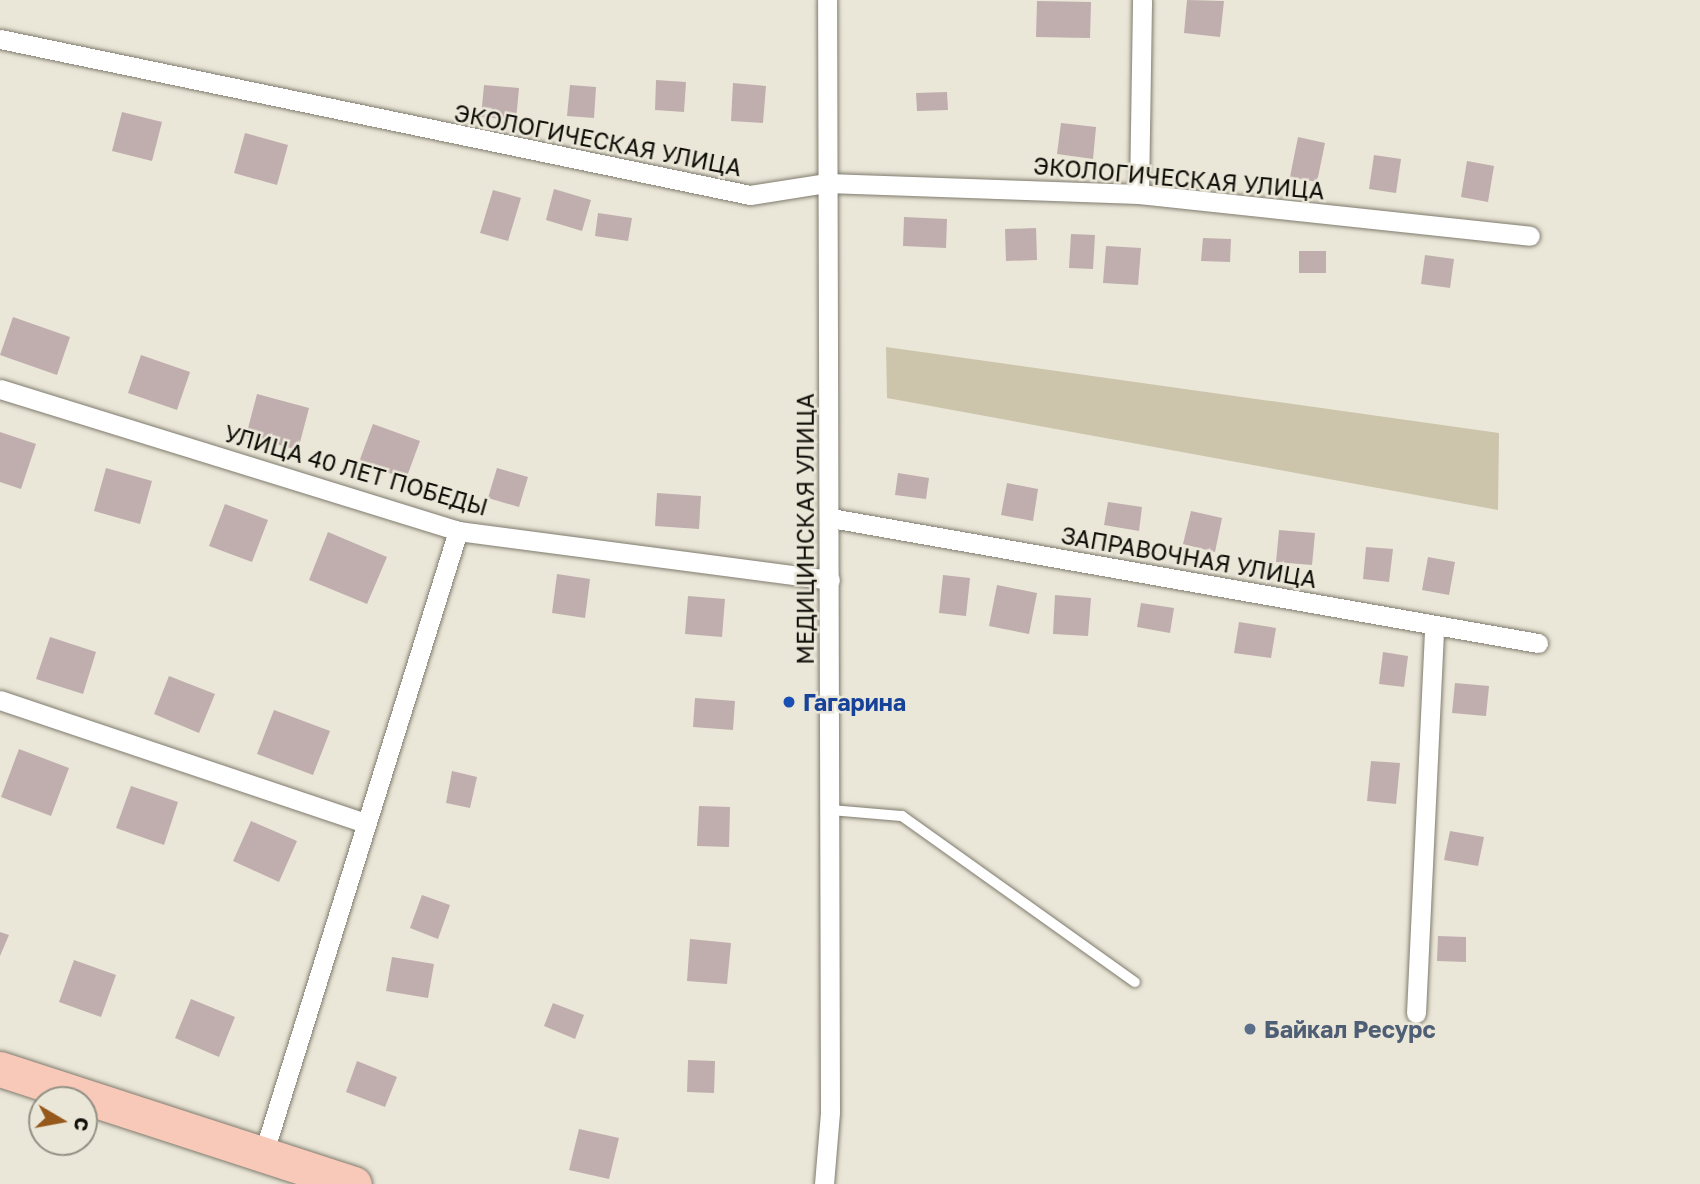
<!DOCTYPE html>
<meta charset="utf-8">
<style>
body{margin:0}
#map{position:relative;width:1700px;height:1184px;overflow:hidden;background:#ebe7d8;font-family:"Golos Text",sans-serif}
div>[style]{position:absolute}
.green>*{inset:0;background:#ccc5ac}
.building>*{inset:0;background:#bfaead}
.roads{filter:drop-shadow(0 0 2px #7f7b6e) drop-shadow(0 0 2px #7f7b6e)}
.lane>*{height:10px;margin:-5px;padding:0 5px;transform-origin:5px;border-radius:5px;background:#fff}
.street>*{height:19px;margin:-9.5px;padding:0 9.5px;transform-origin:9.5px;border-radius:9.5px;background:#fff}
.highway>*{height:35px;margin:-17.5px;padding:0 17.5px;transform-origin:17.5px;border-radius:17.5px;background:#f8c9b9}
.dots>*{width:19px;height:19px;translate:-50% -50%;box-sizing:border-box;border:4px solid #ebe7d8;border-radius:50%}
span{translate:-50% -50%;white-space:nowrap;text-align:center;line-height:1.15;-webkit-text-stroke:5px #ebe7d8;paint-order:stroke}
.street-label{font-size:23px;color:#0f0e09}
.transit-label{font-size:23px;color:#164399;font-weight:700}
.left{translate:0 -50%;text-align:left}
.service-label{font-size:23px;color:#4e5e75;font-weight:700}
.north{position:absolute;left:28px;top:1086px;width:70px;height:70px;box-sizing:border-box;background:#ebe7d8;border:2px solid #939085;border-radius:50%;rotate:100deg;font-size:19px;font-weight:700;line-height:28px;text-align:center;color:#0f0e09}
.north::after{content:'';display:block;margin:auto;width:24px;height:32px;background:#96591c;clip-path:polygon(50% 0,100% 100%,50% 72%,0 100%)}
</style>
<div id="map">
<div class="green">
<div style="clip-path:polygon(886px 347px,1499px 433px,1498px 510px,887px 398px)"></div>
</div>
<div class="building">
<div style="clip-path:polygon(1187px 0,1224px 1px,1220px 37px,1184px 33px)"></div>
<div style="clip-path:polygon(1037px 1px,1091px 2px,1090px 38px,1036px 37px)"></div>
<div style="clip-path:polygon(656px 80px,686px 82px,684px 112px,655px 110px)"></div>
<div style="clip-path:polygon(733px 83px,766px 86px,763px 123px,731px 121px)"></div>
<div style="clip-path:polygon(484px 85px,519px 88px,516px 120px,481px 117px)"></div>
<div style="clip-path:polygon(570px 85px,596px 87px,594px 118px,567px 116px)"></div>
<div style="clip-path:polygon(947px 92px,948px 110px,917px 111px,916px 93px)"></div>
<div style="clip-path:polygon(122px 112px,162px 122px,152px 161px,112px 151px)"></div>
<div style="clip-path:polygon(1061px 123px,1096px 127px,1093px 159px,1057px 154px)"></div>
<div style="clip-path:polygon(245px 133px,288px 145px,277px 185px,234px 173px)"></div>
<div style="clip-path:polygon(1298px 137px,1325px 143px,1317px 182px,1290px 177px)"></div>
<div style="clip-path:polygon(1374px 155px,1401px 159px,1396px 193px,1369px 189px)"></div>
<div style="clip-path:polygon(1467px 161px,1494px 166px,1488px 202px,1461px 197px)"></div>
<div style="clip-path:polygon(554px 189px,591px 200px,582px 231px,546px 220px)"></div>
<div style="clip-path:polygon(493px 190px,521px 198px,508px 241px,480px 233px)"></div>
<div style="clip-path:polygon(598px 213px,632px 218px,628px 241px,595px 236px)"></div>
<div style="clip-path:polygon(904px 217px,947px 219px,946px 248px,903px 246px)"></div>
<div style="clip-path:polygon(1036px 228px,1037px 260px,1006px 261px,1005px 229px)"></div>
<div style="clip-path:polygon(1071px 234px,1095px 235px,1093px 269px,1069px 268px)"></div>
<div style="clip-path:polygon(1203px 238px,1231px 239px,1230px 262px,1201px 261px)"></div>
<div style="clip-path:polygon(1106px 246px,1141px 248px,1138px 285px,1103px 283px)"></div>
<div style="clip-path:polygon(1299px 251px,1326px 251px,1326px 273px,1299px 273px)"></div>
<div style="clip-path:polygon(1425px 255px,1454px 259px,1450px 288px,1421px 284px)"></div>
<div style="clip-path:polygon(13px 317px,70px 337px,57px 375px,0 355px)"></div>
<div style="clip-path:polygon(141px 355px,190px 372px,177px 410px,128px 393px)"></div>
<div style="clip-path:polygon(257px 394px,309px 408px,298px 450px,246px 436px)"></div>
<div style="clip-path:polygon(373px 424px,420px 441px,406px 479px,359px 462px)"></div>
<div style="clip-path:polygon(0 432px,36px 444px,21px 489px,0 482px)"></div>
<div style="clip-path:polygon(106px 468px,152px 481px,140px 524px,94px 511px)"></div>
<div style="clip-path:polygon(497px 468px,528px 477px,519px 507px,488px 498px)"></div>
<div style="clip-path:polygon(898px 473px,929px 478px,926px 499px,895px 495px)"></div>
<div style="clip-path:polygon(1007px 483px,1038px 489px,1033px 521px,1001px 515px)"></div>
<div style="clip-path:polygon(657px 493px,701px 496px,699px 529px,655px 526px)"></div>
<div style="clip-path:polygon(1108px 502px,1142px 507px,1139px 531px,1104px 525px)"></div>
<div style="clip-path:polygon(225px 504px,268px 520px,252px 562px,209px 546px)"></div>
<div style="clip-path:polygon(1191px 511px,1222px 518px,1215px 552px,1183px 544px)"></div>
<div style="clip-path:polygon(1279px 530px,1315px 533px,1312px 565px,1276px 562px)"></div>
<div style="clip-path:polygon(328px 532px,387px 557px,367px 604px,309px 580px)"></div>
<div style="clip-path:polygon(1366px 547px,1393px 549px,1389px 582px,1363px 579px)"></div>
<div style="clip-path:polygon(1428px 557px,1455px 562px,1449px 595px,1422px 590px)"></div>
<div style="clip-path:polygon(557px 574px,590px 579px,585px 618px,552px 613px)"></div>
<div style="clip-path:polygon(943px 575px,970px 578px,966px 616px,939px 613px)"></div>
<div style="clip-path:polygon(997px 585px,1037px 593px,1029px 634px,989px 626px)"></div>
<div style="clip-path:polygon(1055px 595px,1091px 598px,1088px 636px,1053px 634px)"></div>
<div style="clip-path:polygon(688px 596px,725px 599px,722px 637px,685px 634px)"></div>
<div style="clip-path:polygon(1141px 603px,1174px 608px,1170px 633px,1137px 627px)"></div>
<div style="clip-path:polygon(1239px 622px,1276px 628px,1271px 658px,1234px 653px)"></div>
<div style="clip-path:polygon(50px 637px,96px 652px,83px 694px,36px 679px)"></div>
<div style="clip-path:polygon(1383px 652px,1408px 656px,1404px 687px,1379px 684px)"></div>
<div style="clip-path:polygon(169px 676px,215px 694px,199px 733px,154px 714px)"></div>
<div style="clip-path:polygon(1455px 683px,1489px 686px,1486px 716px,1452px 713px)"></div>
<div style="clip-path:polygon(695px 698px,735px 701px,733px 730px,693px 727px)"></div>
<div style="clip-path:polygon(274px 710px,330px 731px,313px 775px,257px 754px)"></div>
<div style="clip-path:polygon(19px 749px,69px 768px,51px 816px,1px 797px)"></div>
<div style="clip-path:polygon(1371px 761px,1400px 763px,1396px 804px,1367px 801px)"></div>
<div style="clip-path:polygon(452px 771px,477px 777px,470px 808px,446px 803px)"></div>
<div style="clip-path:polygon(131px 786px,178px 802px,164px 845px,116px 828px)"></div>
<div style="clip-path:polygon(699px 806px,730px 807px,729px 847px,697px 846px)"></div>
<div style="clip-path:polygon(251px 821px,297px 841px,279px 882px,233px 861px)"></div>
<div style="clip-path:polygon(1450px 831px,1484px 837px,1478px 866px,1444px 860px)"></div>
<div style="clip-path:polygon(422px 895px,450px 905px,438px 939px,410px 928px)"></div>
<div style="clip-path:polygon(0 932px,9px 935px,0 956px)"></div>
<div style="clip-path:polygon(1438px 936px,1466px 937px,1466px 962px,1437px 961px)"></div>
<div style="clip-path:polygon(690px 939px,731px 943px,727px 984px,687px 981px)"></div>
<div style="clip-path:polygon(392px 957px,434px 964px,428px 998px,386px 991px)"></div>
<div style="clip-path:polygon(74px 960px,116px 975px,101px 1017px,59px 1002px)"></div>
<div style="clip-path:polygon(191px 999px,235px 1017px,219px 1057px,175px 1038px)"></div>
<div style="clip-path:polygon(553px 1003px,584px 1015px,575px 1039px,544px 1026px)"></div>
<div style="clip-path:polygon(688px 1060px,715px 1061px,714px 1093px,687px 1092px)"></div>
<div style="clip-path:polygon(357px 1061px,397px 1077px,385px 1107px,346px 1092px)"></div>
<div style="clip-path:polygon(579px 1129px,619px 1138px,609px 1179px,569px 1170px)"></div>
</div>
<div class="roads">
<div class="lane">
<div style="left:830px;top:810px;width:72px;rotate:4.8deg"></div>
<div style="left:902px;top:816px;width:286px;rotate:35.5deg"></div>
</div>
<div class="street">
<div style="left:0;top:39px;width:766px;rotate:11.75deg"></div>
<div style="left:750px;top:195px;width:78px;rotate:-8.9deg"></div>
<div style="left:827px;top:183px;width:312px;rotate:2deg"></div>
<div style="left:1139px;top:194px;width:393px;rotate:6.1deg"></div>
<div style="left:1139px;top:194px;width:194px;rotate:-89.1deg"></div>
<div style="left:0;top:389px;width:480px;rotate:17.2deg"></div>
<div style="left:458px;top:531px;width:375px;rotate:7.5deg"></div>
<div style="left:831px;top:518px;width:718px;rotate:10.03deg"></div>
<div style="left:0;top:700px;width:383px;rotate:18.6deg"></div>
<div style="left:1416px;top:1013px;width:386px;rotate:-87.3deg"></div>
<div style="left:263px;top:1155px;width:654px;rotate:-72.65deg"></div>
<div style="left:824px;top:1184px;width:72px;rotate:-85.2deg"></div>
<div style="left:830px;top:1112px;width:1112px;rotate:-90.15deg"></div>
</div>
<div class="highway">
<div style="left:0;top:1069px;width:372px;rotate:18deg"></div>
</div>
</div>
<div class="dots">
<div style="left:789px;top:702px;background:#1a4fb4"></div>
<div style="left:1250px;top:1029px;background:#5c6f8a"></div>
</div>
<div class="street-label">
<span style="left:598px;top:140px;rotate:11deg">ЭКОЛОГИЧЕСКАЯ УЛИЦА</span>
<span style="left:1179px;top:178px;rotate:5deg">ЭКОЛОГИЧЕСКАЯ УЛИЦА</span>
<span style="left:356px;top:470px;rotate:16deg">УЛИЦА 40 ЛЕТ ПОБЕДЫ</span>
<span style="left:805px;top:529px;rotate:-90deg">МЕДИЦИНСКАЯ УЛИЦА</span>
<span style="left:1189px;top:557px;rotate:10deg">ЗАПРАВОЧНАЯ УЛИЦА</span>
</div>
<div class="transit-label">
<span class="left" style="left:803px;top:702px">Гагарина</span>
</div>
<div class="service-label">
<span class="left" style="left:1264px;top:1029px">Байкал Ресурс</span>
</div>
<div class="north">С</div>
</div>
